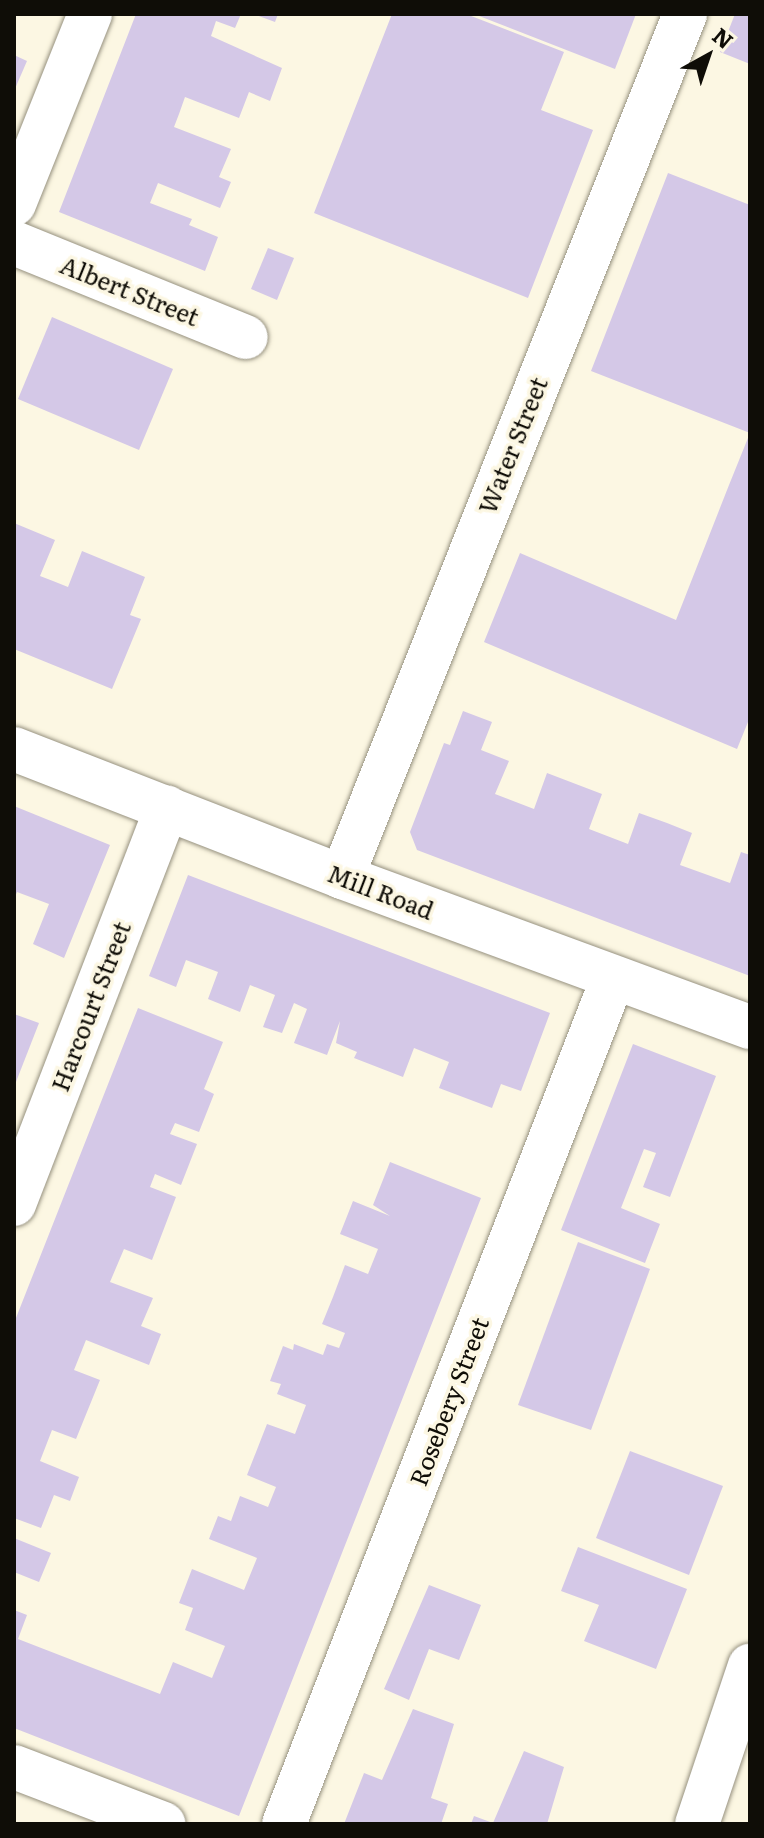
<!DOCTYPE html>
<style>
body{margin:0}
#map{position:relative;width:764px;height:1838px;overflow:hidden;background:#fcf7e3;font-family:Literata,serif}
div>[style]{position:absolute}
.building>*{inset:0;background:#d4c8e7}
.roads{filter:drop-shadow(0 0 2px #96917f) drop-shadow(0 0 2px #96917f)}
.street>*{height:44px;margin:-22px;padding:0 22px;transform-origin:22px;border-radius:22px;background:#fff}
span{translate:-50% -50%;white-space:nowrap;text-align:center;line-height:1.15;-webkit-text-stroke:7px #fcf7e3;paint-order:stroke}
.street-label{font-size:24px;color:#0f0d07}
.frame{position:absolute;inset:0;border:16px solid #0f0d07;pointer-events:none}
.north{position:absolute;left:668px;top:16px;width:80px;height:80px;-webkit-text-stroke:6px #fcf7e3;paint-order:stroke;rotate:40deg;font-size:22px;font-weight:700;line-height:32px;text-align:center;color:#0f0d07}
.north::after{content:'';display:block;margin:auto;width:28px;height:36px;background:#0f0d07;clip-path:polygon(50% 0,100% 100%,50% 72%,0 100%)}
</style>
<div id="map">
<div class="building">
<div style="clip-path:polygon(136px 14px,241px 14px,235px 28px,216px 21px,211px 36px,282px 68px,270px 101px,249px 92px,239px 118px,185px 97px,179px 114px,174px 127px,231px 149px,219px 177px,231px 182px,220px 208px,158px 183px,150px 203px,192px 219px,189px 225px,218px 237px,205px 271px,59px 212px)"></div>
<div style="clip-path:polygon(253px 14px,278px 14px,275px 22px)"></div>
<div style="clip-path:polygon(392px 14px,466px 14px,564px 52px,541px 110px,593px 130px,528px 298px,314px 213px)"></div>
<div style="clip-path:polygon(474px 14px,636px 14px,615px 69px)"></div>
<div style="clip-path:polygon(735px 14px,750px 14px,750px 64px,720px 52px)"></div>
<div style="clip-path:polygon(14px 55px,27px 61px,14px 91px)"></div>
<div style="clip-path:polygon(668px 173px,750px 205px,750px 717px,737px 749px,484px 642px,520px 553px,676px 620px,729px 485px,750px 433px,591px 371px)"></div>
<div style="clip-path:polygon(268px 248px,294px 258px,277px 300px,251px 289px)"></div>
<div style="clip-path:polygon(52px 317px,173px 369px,139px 450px,18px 399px)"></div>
<div style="clip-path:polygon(14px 523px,55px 540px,40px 576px,53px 581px,68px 587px,82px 551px,145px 577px,130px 615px,141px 619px,112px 689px,14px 649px)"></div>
<div style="clip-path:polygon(463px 711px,492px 722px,481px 750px,509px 761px,495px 794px,534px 809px,547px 773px,602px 794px,589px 829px,628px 844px,639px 813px,667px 823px,692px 833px,680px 865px,730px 883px,741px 852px,750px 855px,750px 976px,417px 850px,410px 832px,444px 743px,450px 745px)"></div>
<div style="clip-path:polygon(14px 806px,110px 845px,64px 958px,33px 944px,49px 904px,17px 892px,14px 899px)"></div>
<div style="clip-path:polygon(188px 875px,550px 1013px,521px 1091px,501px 1084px,492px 1108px,439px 1088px,449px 1062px,414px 1048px,403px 1077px,354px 1058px,357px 1052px,336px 1043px,340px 1021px,327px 1055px,294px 1043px,307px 1009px,294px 1003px,282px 1033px,263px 1027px,275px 995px,250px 985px,240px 1012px,208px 999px,218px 972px,186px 960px,176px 987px,149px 976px)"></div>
<div style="clip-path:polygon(138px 1008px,223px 1042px,204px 1089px,214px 1094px,199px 1132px,175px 1123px,170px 1134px,197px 1144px,181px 1185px,155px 1174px,150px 1187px,176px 1197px,152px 1260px,124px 1249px,110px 1282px,153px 1298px,141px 1326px,161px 1334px,149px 1365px,86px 1340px,74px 1370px,100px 1380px,76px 1439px,52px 1430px,40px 1461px,79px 1477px,70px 1501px,54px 1495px,41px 1528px,14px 1518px,14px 1323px)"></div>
<div style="clip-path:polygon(14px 1014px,39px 1023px,14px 1087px)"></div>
<div style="clip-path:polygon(633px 1044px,716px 1076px,670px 1197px,643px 1187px,656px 1153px,644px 1149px,621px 1208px,660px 1224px,645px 1263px,561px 1230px)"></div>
<div style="clip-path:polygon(390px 1162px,481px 1198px,239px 1816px,14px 1728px,14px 1610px,27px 1615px,18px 1639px,160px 1694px,173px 1662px,212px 1678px,225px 1646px,185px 1630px,193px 1608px,179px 1603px,192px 1569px,244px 1590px,257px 1558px,209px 1539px,218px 1516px,231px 1521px,240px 1496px,268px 1507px,276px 1487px,247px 1475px,267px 1424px,295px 1434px,306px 1405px,277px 1394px,281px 1384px,270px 1381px,283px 1346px,293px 1350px,294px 1344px,323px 1355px,327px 1344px,339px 1348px,345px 1333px,322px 1324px,333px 1297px,345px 1265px,368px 1274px,378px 1249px,340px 1234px,353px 1201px,390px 1216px,373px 1205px)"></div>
<div style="clip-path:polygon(578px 1242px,650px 1269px,591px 1430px,518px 1405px)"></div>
<div style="clip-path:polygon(630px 1451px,723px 1486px,689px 1575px,596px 1538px)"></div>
<div style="clip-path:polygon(14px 1538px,51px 1553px,39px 1582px,14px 1572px)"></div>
<div style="clip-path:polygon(578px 1547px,687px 1589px,656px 1669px,584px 1641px,599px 1605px,561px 1591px)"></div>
<div style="clip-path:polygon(429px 1585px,481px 1605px,459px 1660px,429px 1649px,409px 1700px,384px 1689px)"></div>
<div style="clip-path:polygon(413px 1709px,454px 1724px,431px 1798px,448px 1804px,441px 1824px,344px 1824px,364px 1773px,382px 1780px)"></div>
<div style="clip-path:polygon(524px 1751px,564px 1767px,547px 1824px,471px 1824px,474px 1816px,493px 1823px)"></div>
</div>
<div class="roads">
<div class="street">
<div style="left:14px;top:204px;width:205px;rotate:-68.2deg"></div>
<div style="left:14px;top:243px;width:250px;rotate:22.1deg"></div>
<div style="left:14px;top:749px;width:352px;rotate:21.3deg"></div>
<div style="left:342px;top:877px;width:435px;rotate:20.2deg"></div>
<div style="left:342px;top:877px;width:929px;rotate:-68.32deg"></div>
<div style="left:14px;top:1204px;width:425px;rotate:-68.9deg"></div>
<div style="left:14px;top:1767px;width:160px;rotate:20.9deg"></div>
<div style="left:284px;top:1824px;width:908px;rotate:-68.75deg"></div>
<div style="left:697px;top:1824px;width:167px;rotate:-71.5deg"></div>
</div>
</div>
<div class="street-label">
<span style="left:130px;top:290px;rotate:22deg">Albert Street</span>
<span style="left:512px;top:445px;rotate:-68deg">Water Street</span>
<span style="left:381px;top:891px;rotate:21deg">Mill Road</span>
<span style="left:90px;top:1006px;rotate:-69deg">Harcourt Street</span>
<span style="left:448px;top:1401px;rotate:-69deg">Rosebery Street</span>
</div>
<div class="frame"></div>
<div class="north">N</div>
</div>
